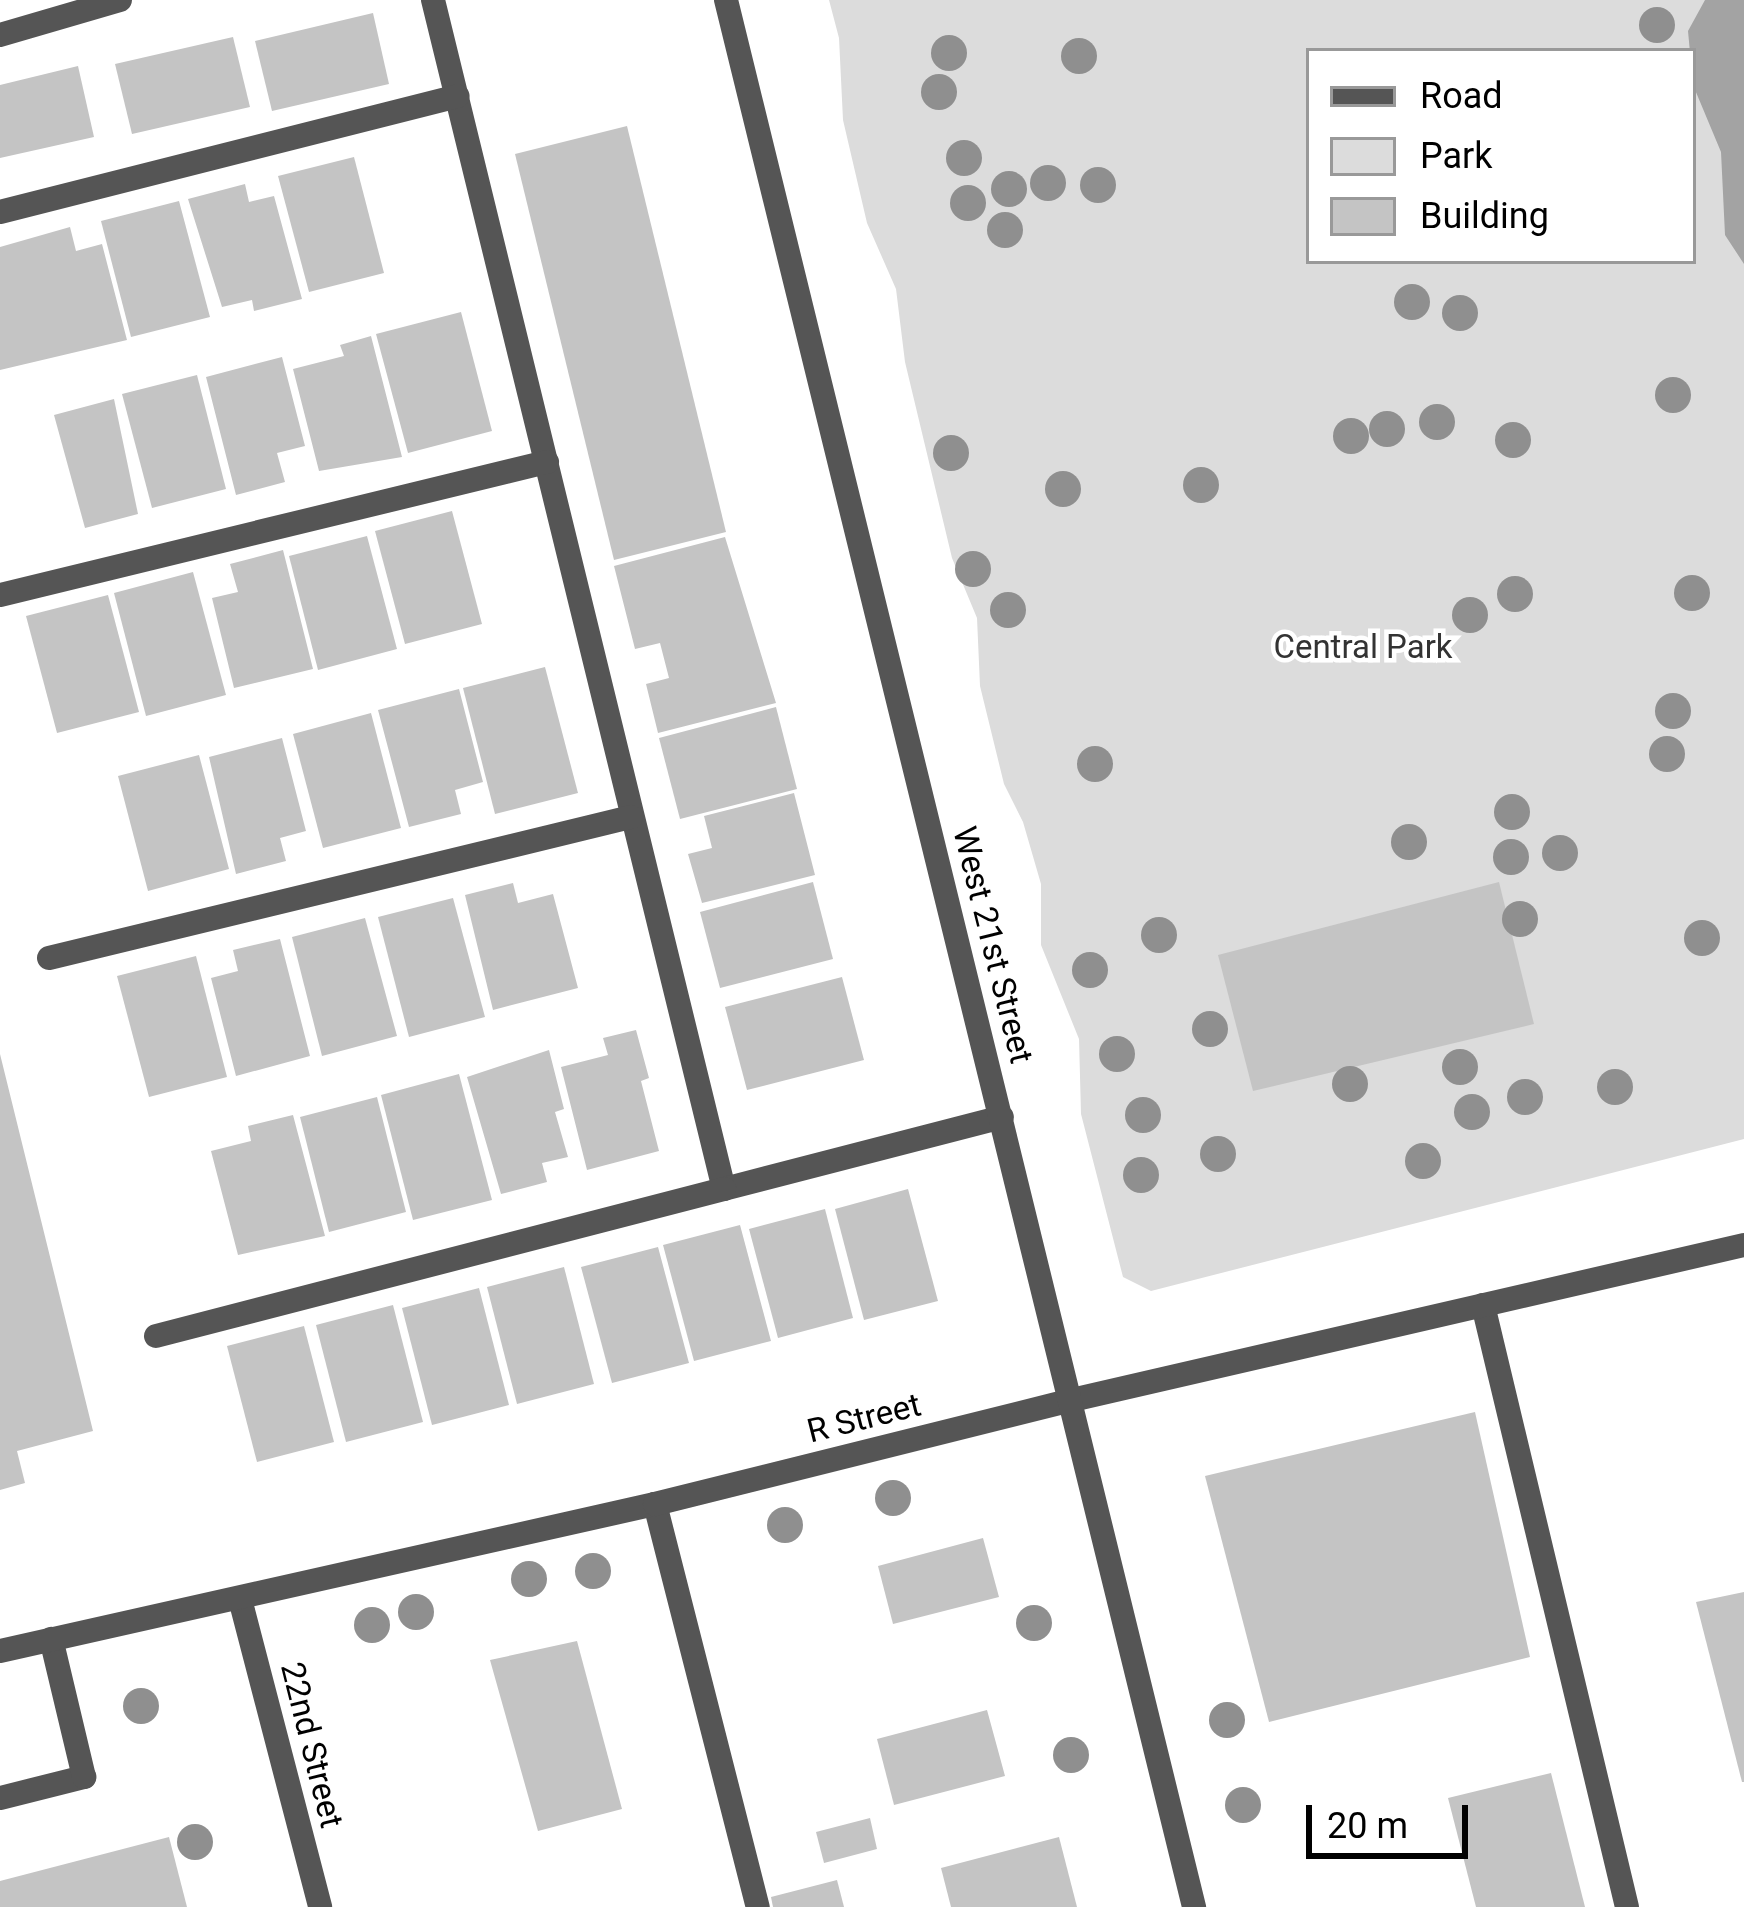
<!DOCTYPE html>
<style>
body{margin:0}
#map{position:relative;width:1744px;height:1907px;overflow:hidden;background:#fff;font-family:Roboto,sans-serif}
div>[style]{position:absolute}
.green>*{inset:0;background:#dcdcdc}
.water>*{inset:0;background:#a3a3a3}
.building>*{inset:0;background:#c4c4c4}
.service>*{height:24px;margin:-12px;padding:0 12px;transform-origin:12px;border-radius:12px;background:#555}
.minor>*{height:24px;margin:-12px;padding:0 12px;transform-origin:12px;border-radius:12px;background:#555}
.tertiary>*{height:24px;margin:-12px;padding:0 12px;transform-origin:12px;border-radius:12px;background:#555}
.trees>*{width:36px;height:36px;margin:-18px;border-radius:50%;background:#8f8f8f}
span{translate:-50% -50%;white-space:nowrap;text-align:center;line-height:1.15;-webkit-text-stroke:9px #fff;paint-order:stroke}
.park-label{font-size:33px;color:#333}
.street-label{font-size:33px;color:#000}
.legend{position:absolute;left:1306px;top:48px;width:390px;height:216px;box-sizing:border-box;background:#fff;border:3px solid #999;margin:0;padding:15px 21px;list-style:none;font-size:36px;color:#000}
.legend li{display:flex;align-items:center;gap:24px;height:60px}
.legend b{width:60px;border:3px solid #999}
.scale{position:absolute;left:1306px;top:1805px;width:162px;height:54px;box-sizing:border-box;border:6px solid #000;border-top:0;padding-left:15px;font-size:36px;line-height:42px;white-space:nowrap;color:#000;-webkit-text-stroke:9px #fff;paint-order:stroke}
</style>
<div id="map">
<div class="green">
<div style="clip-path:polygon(evenodd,829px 0,1744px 0,1744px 1139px,1151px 1291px,1123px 1277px,1081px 1114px,1079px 1039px,1041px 945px,1041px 884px,1023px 822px,1004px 784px,980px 686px,977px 618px,952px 558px,905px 362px,896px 289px,867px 223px,843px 120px,839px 38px,829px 0,1309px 51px,1693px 51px,1693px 261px,1309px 261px,1309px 51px)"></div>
</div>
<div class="water">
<div style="clip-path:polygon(1705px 0,1744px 0,1744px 264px,1725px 235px,1721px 152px,1693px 85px,1688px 31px)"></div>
</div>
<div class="building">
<div style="clip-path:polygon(373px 13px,389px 84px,272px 111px,255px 41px)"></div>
<div style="clip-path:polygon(233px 37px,250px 107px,132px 134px,115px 64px)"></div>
<div style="clip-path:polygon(78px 66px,94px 137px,0 158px,0 85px)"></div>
<div style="clip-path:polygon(627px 126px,726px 532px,614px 560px,515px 154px)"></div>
<div style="clip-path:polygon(354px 157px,384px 273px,309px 292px,278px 176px)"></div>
<div style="clip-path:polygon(245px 184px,249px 202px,274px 196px,302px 299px,254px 311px,252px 300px,222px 307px,188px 199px)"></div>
<div style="clip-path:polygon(179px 201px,210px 317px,131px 337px,101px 221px)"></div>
<div style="clip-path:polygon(70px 227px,76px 251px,102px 244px,127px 340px,0 370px,0 247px)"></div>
<div style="clip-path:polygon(461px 312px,492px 431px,408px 453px,376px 334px)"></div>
<div style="clip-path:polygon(371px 336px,402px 457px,319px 471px,293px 369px,344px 356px,340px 345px)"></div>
<div style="clip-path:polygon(282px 357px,305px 446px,277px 453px,285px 482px,236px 495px,206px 377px)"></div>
<div style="clip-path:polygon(197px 375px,226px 489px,152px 508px,122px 394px)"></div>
<div style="clip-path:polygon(114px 399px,138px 514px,85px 528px,54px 415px)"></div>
<div style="clip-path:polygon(452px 511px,482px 624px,405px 644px,375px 531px)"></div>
<div style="clip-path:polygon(367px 536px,397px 649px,318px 670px,289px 556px)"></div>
<div style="clip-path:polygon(725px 537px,776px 703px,658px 733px,646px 684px,669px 678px,660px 643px,635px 649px,614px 566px)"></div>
<div style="clip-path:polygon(283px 550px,313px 669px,234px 688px,212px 598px,238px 592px,230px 564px)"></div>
<div style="clip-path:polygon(193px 572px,226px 695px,146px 716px,114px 593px)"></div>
<div style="clip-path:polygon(108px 595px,139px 712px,57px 733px,26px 616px)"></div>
<div style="clip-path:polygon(545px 667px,578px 793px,495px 814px,463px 688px)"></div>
<div style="clip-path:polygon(459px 689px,483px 782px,455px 790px,461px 814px,409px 827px,378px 710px)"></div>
<div style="clip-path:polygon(776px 707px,797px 789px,680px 819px,659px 738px)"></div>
<div style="clip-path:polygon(371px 713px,401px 828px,323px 848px,293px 734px)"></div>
<div style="clip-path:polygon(282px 738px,306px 831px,280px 838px,286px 861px,236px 874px,209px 757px)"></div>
<div style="clip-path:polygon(199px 755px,229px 869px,148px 891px,118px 776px)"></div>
<div style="clip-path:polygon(794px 793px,815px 875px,702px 903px,688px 854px,712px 848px,704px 816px)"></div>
<div style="clip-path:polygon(813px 882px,833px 959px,720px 988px,700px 912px)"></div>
<div style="clip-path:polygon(1499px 882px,1534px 1024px,1253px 1091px,1218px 955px)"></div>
<div style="clip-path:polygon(513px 883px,518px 903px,553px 894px,578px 988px,493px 1010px,465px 895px)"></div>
<div style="clip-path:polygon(453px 898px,485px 1017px,409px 1037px,378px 917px)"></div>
<div style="clip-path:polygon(365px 918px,397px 1036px,322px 1056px,292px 937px)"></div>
<div style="clip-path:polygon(280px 939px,310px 1056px,236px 1076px,211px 978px,238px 971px,233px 950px)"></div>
<div style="clip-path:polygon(196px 956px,227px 1077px,149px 1097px,117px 976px)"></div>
<div style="clip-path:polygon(842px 977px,864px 1060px,747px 1090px,725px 1007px)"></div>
<div style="clip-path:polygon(636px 1030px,649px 1078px,641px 1081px,659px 1151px,587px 1170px,561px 1067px,608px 1055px,603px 1038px)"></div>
<div style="clip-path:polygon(549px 1050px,564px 1109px,555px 1112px,568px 1157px,542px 1163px,547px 1182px,501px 1194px,467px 1077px)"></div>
<div style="clip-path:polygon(0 1054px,93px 1431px,17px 1451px,25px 1483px,0 1490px)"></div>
<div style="clip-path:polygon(459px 1074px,492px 1200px,413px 1220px,381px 1095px)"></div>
<div style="clip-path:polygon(377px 1097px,406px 1212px,329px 1232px,300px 1117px)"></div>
<div style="clip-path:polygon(293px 1115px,325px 1236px,238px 1255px,211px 1151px,251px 1141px,248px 1126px)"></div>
<div style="clip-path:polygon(908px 1189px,938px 1301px,864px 1320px,835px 1209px)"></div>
<div style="clip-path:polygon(825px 1209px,853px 1318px,778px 1338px,749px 1229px)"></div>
<div style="clip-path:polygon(740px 1225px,771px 1341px,694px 1361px,663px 1245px)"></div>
<div style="clip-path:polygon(658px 1247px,689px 1363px,612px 1383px,581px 1267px)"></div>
<div style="clip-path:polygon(564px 1267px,594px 1384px,517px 1404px,487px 1287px)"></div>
<div style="clip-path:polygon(479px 1288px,509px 1405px,432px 1425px,402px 1308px)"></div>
<div style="clip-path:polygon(393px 1305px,423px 1422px,346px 1442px,316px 1325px)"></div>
<div style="clip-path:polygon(304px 1326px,334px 1442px,257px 1462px,227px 1346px)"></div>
<div style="clip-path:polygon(1475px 1412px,1530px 1657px,1269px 1722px,1205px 1476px)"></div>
<div style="clip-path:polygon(983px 1538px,999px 1597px,893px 1624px,878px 1566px)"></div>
<div style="clip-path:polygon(1744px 1592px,1744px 1782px,1742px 1782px,1696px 1602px)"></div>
<div style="clip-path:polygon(577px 1641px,622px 1809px,538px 1831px,490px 1660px)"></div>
<div style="clip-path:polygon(987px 1710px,1005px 1776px,894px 1805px,877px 1739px)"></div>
<div style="clip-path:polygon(1551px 1773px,1585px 1907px,1476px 1907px,1448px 1798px)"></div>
<div style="clip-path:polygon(870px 1818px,877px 1849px,824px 1863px,816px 1832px)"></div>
<div style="clip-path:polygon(169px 1837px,187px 1907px,0 1907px,0 1881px)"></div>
<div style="clip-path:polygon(1059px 1837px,1077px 1907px,951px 1907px,941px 1868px)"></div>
<div style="clip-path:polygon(837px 1880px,844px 1907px,773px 1907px,771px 1897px)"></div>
</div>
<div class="service">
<div style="left:433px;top:0;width:1224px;rotate:76.25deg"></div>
<div style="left:724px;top:1189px;width:287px;rotate:-14.5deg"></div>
<div style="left:0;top:35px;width:125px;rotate:-16.3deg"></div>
<div style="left:0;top:212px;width:472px;rotate:-14.2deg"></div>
<div style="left:0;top:595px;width:563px;rotate:-13.67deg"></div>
<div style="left:49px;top:958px;width:599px;rotate:-13.62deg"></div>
<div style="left:1483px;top:1305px;width:619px;rotate:76.55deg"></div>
<div style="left:156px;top:1336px;width:587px;rotate:-14.51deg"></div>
<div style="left:655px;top:1504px;width:416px;rotate:75.7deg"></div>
<div style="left:0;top:1798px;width:87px;rotate:-14deg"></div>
<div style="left:84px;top:1777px;width:142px;rotate:-103.4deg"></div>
</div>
<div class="minor">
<div style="left:240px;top:1599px;width:318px;rotate:75.4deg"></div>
<div style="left:0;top:1651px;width:671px;rotate:-12.65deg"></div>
<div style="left:655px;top:1504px;width:430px;rotate:-14deg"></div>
<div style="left:1072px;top:1400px;width:690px;rotate:-12.99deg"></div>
</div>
<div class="tertiary">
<div style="left:726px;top:0;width:1964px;rotate:76.21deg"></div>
</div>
<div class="trees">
<div style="left:1657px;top:25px"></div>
<div style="left:949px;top:53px"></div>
<div style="left:1079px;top:56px"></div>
<div style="left:939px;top:92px"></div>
<div style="left:964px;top:158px"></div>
<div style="left:1048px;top:183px"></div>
<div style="left:1098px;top:185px"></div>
<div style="left:1009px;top:189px"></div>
<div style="left:968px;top:203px"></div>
<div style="left:1005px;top:230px"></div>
<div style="left:1412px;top:302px"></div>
<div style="left:1460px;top:313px"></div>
<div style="left:1673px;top:395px"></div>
<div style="left:1437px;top:422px"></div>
<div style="left:1387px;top:429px"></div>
<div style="left:1351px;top:436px"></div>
<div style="left:1513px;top:440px"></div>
<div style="left:951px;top:453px"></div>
<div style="left:1201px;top:485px"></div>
<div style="left:1063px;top:489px"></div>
<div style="left:973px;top:569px"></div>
<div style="left:1692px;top:593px"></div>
<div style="left:1515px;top:594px"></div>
<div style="left:1008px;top:610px"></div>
<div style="left:1470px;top:615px"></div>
<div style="left:1673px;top:711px"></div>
<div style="left:1667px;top:754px"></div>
<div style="left:1095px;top:764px"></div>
<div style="left:1512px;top:812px"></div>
<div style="left:1409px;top:842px"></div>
<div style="left:1560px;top:853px"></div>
<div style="left:1511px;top:857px"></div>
<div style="left:1520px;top:919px"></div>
<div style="left:1159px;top:935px"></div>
<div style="left:1702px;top:938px"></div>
<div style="left:1090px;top:970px"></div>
<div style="left:1210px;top:1029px"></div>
<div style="left:1117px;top:1054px"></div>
<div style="left:1460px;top:1067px"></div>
<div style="left:1350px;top:1084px"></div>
<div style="left:1615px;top:1087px"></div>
<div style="left:1525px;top:1097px"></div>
<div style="left:1472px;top:1112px"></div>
<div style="left:1143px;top:1115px"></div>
<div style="left:1218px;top:1154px"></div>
<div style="left:1423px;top:1161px"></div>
<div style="left:1141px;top:1175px"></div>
<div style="left:893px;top:1498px"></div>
<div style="left:785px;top:1525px"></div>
<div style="left:593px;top:1571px"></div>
<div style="left:529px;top:1579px"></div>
<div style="left:416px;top:1612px"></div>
<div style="left:1034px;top:1623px"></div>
<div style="left:372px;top:1625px"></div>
<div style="left:141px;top:1706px"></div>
<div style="left:1227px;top:1720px"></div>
<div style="left:1071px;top:1755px"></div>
<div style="left:1243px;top:1805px"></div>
<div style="left:195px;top:1842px"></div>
</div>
<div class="park-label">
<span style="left:1363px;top:647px">Central Park</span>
</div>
<div class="street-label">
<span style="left:993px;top:945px;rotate:76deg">West 21st Street</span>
<span style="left:864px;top:1418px;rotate:-14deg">R Street</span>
<span style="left:312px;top:1745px;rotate:76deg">22nd Street</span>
</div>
<ul class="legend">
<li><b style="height:15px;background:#555"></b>Road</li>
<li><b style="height:33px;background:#dcdcdc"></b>Park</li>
<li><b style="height:33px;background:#c4c4c4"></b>Building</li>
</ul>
<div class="scale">20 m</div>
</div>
